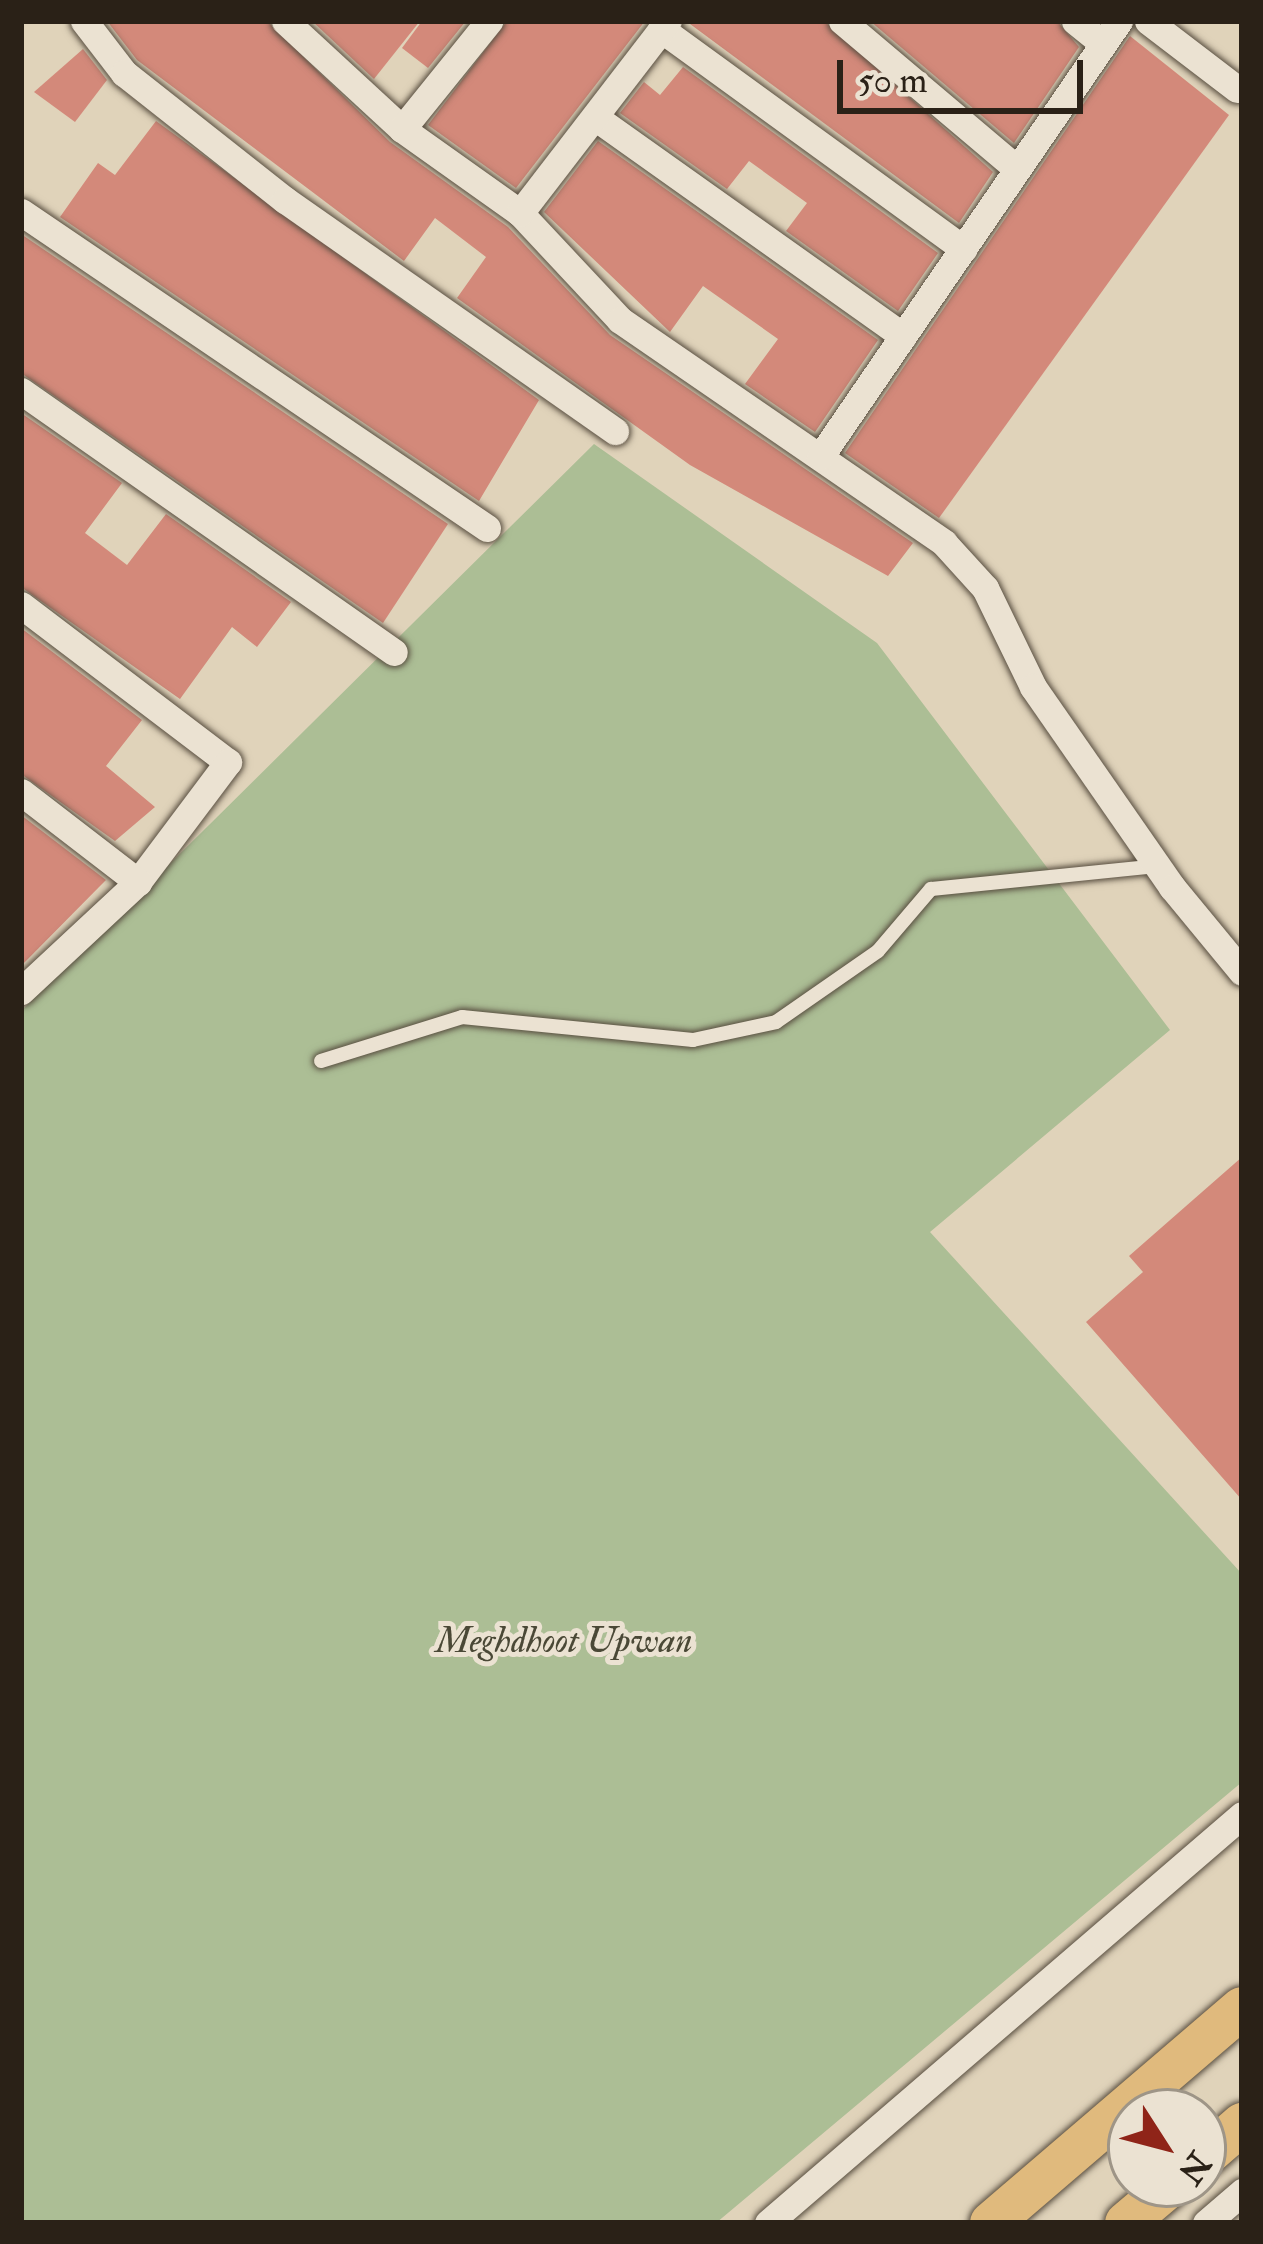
<!DOCTYPE html>
<style>
body{margin:0}
#map{position:relative;width:1263px;height:2244px;overflow:hidden;background:#e0d3ba;font-family:"IM FELL Double Pica",serif}
div>[style]{position:absolute}
.green>*{inset:0;background:#acbe95}
.building>*{inset:0;background:#d3897a}
.roads{filter:drop-shadow(0 0 3px #584e40) drop-shadow(0 0 3px #584e40)}
.lane>*{height:14px;margin:-7px;padding:0 7px;transform-origin:7px;border-radius:7px;background:#ebe2d2}
.street>*{height:27px;margin:-13.5px;padding:0 13.5px;transform-origin:13.5px;border-radius:13.5px;background:#ebe2d2}
.primary>*{height:42px;margin:-21px;padding:0 21px;transform-origin:21px;border-radius:21px;background:#e0ba7d}
span{translate:-50% -50%;white-space:nowrap;text-align:center;line-height:1.15;-webkit-text-stroke:10px #ebe2d2;paint-order:stroke}
.park-label{font-size:36px;color:#4a4836;font-style:italic}
.frame{position:absolute;inset:0;border:24px solid #2a2117;pointer-events:none}
.north{position:absolute;left:1107px;top:2088px;width:120px;height:120px;box-sizing:border-box;background:#ebe2d2;border:3px solid #9e9587;border-radius:50%;rotate:126deg;font-size:33px;font-weight:700;line-height:48px;text-align:center;color:#2a2117}
.north::after{content:'';display:block;margin:auto;width:42px;height:54px;background:#8f2418;clip-path:polygon(50% 0,100% 100%,50% 72%,0 100%)}
.scale{position:absolute;left:837px;top:60px;width:246px;height:54px;box-sizing:border-box;border:6px solid #2a2117;border-top:0;padding-left:15px;font-size:36px;line-height:42px;white-space:nowrap;color:#2a2117;-webkit-text-stroke:9px #ebe2d2;paint-order:stroke}
</style>
<div id="map">
<div class="green">
<div style="clip-path:polygon(594px 444px,877px 643px,1170px 1030px,930px 1232px,1242px 1574px,1242px 1782px,716px 2223px,21px 2223px,21px 1011px)"></div>
</div>
<div class="building">
<div style="clip-path:polygon(107px 21px,267px 21px,390px 142px,508px 227px,610px 335px,913px 543px,888px 576px,690px 465px,457px 298px,486px 257px,435px 218px,404px 261px,137px 60px)"></div>
<div style="clip-path:polygon(312px 21px,420px 21px,374px 79px)"></div>
<div style="clip-path:polygon(422px 21px,466px 21px,428px 68px,402px 48px)"></div>
<div style="clip-path:polygon(507px 21px,645px 21px,516px 188px,428px 125px)"></div>
<div style="clip-path:polygon(686px 21px,824px 21px,993px 172px,959px 223px)"></div>
<div style="clip-path:polygon(870px 21px,1057px 21px,1079px 47px,1014px 143px)"></div>
<div style="clip-path:polygon(1130px 36px,1229px 115px,939px 518px,845px 453px)"></div>
<div style="clip-path:polygon(83px 49px,107px 80px,75px 122px,34px 92px)"></div>
<div style="clip-path:polygon(683px 67px,938px 253px,898px 311px,786px 231px,807px 203px,749px 161px,727px 189px,620px 113px,644px 82px,660px 95px)"></div>
<div style="clip-path:polygon(156px 121px,539px 400px,479px 501px,60px 217px,98px 163px,115px 175px)"></div>
<div style="clip-path:polygon(598px 141px,878px 340px,815px 432px,745px 384px,778px 339px,703px 286px,670px 332px,544px 212px)"></div>
<div style="clip-path:polygon(21px 234px,448px 524px,383px 623px,21px 373px)"></div>
<div style="clip-path:polygon(21px 413px,122px 483px,85px 533px,127px 565px,166px 514px,291px 602px,257px 647px,232px 627px,180px 699px,21px 587px)"></div>
<div style="clip-path:polygon(21px 628px,142px 720px,106px 766px,155px 807px,115px 841px,21px 774px)"></div>
<div style="clip-path:polygon(21px 815px,106px 880px,21px 966px)"></div>
<div style="clip-path:polygon(1242px 1157px,1242px 1500px,1086px 1322px,1143px 1272px,1129px 1256px)"></div>
</div>
<div class="roads">
<div class="lane">
<div style="left:321px;top:1061px;width:148px;rotate:-17.3deg"></div>
<div style="left:462px;top:1017px;width:232px;rotate:5.7deg"></div>
<div style="left:693px;top:1040px;width:85px;rotate:-12.2deg"></div>
<div style="left:776px;top:1022px;width:124px;rotate:-34.8deg"></div>
<div style="left:878px;top:951px;width:82px;rotate:-49.5deg"></div>
<div style="left:931px;top:889px;width:227px;rotate:-5.8deg"></div>
</div>
<div class="street">
<div style="left:84px;top:21px;width:66px;rotate:52.4deg"></div>
<div style="left:124px;top:73px;width:205px;rotate:38.3deg"></div>
<div style="left:285px;top:200px;width:403px;rotate:35deg"></div>
<div style="left:285px;top:21px;width:159px;rotate:42.7deg"></div>
<div style="left:402px;top:129px;width:145px;rotate:35.4deg"></div>
<div style="left:520px;top:213px;width:146px;rotate:46.9deg"></div>
<div style="left:620px;top:320px;width:393px;rotate:34.5deg"></div>
<div style="left:944px;top:543px;width:61px;rotate:47.7deg"></div>
<div style="left:985px;top:588px;width:110px;rotate:64.1deg"></div>
<div style="left:1033px;top:687px;width:244px;rotate:55.2deg"></div>
<div style="left:1172px;top:887px;width:110px;rotate:50.5deg"></div>
<div style="left:842px;top:21px;width:229px;rotate:40.2deg"></div>
<div style="left:1075px;top:21px;width:33px;rotate:39deg"></div>
<div style="left:1148px;top:21px;width:112px;rotate:37.4deg"></div>
<div style="left:661px;top:29px;width:374px;rotate:36deg"></div>
<div style="left:599px;top:120px;width:373px;rotate:35.4deg"></div>
<div style="left:402px;top:129px;width:139px;rotate:-51.1deg"></div>
<div style="left:21px;top:212px;width:563px;rotate:34.14deg"></div>
<div style="left:520px;top:213px;width:242px;rotate:-52.4deg"></div>
<div style="left:21px;top:391px;width:455px;rotate:35deg"></div>
<div style="left:820px;top:457px;width:529px;rotate:-55.56deg"></div>
<div style="left:21px;top:605px;width:260px;rotate:37.2deg"></div>
<div style="left:228px;top:762px;width:150px;rotate:126.9deg"></div>
<div style="left:138px;top:882px;width:160px;rotate:137deg"></div>
<div style="left:21px;top:792px;width:148px;rotate:37.6deg"></div>
<div style="left:768px;top:2223px;width:625px;rotate:-40.72deg"></div>
<div style="left:1206px;top:2223px;width:48px;rotate:-40.7deg"></div>
</div>
<div class="primary">
<div style="left:1203px;top:2158px;width:52px;rotate:-41.1deg"></div>
<div style="left:991px;top:2223px;width:330px;rotate:-40.6deg"></div>
<div style="left:1126px;top:2223px;width:60px;rotate:-40.3deg"></div>
</div>
</div>
<div class="park-label">
<span style="left:564px;top:1641px">Meghdhoot Upwan</span>
</div>
<div class="frame"></div>
<div class="north">N</div>
<div class="scale">50 m</div>
</div>
